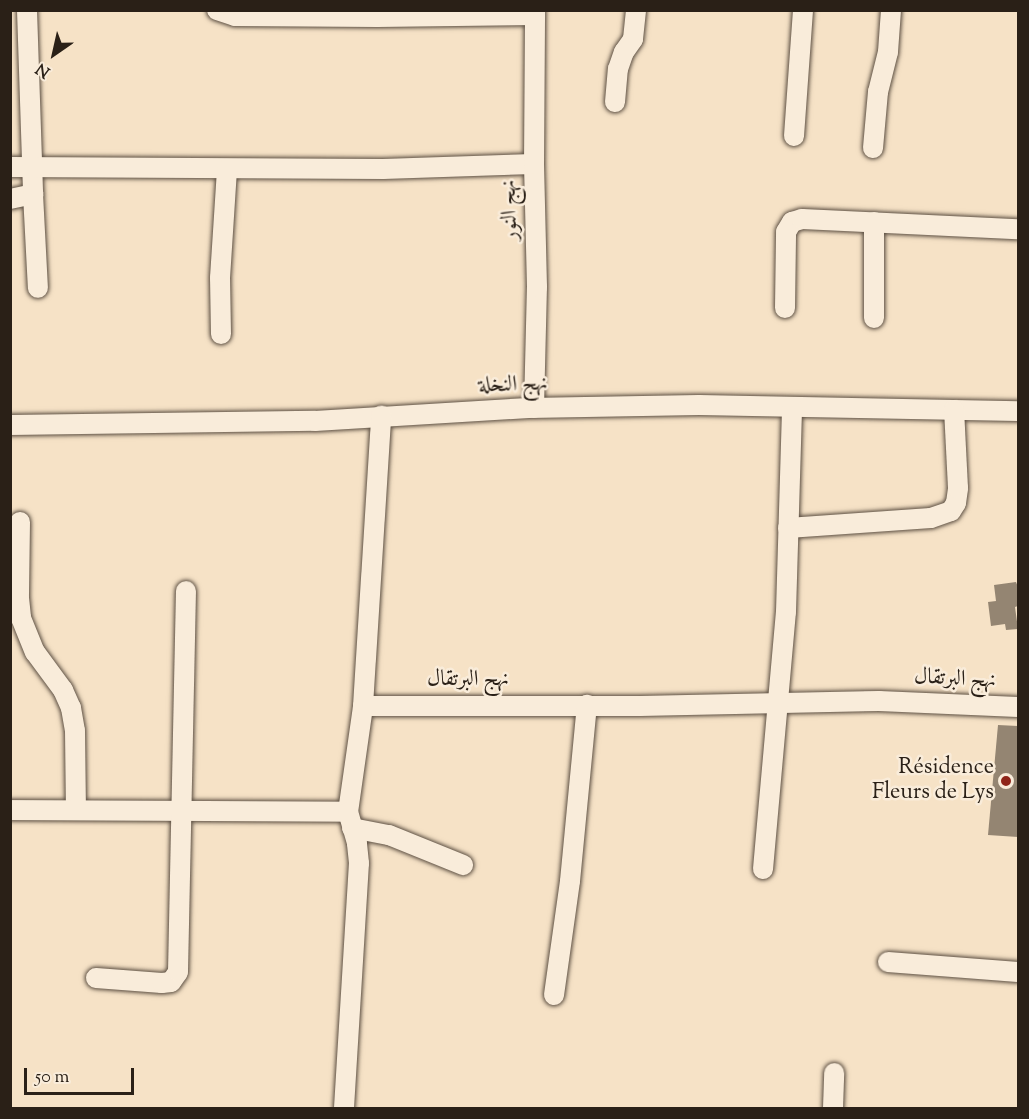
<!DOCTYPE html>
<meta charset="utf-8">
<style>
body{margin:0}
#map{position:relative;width:1029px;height:1119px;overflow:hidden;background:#f6e2c6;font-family:"Sorts Mill Goudy",Amiri,serif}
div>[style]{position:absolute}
.building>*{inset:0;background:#948572}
.roads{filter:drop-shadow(0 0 2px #5d5043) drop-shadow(0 0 2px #5d5043)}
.minor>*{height:20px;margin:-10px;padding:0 10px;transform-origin:10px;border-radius:10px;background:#f9ecda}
.dots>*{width:16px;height:16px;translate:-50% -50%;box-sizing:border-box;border:3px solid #f9ecda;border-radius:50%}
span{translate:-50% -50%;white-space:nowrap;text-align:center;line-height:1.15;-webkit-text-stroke:5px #f9ecda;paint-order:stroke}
.street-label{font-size:22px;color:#2a2017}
.poi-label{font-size:22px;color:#2a2017}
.right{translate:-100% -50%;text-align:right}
.frame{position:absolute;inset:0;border:12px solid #2a2017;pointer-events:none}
.north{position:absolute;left:24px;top:24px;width:60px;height:60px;-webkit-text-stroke:4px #f9ecda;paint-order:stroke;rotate:214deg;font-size:16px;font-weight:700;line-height:24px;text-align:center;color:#2a2017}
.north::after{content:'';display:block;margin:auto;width:21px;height:27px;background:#2a2017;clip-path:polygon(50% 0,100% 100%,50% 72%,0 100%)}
.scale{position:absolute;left:24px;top:1068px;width:110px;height:27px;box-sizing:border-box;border:3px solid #2a2017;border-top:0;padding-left:8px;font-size:18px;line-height:21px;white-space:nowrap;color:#2a2017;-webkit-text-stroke:4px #f9ecda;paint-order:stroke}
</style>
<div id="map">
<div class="building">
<div style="clip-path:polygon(1016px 582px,1018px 587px,1018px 606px,1015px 607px,1018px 629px,1006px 630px,1005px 624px,991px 626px,988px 602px,996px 601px,994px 585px)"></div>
<div style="clip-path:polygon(998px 725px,1018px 726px,1018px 837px,988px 835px)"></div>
</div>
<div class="roads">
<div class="minor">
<div style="left:27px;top:10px;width:184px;rotate:88.1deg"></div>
<div style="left:217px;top:10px;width:19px;rotate:18deg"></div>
<div style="left:235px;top:16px;width:142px;rotate:0.4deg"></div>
<div style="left:376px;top:10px;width:7px;rotate:82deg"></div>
<div style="left:377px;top:17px;width:158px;rotate:-0.7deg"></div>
<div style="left:615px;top:102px;width:33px;rotate:-85deg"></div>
<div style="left:618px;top:69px;width:18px;rotate:-71deg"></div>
<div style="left:624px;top:52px;width:16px;rotate:-55deg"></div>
<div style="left:633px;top:39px;width:29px;rotate:-84deg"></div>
<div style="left:794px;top:136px;width:126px;rotate:-85.9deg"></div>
<div style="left:873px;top:148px;width:56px;rotate:-84.9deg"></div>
<div style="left:878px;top:92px;width:41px;rotate:-76deg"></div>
<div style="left:888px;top:52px;width:42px;rotate:-85.9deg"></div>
<div style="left:10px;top:167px;width:373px;rotate:0.3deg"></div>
<div style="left:383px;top:169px;width:151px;rotate:-1.9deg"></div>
<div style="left:10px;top:199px;width:24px;rotate:-12deg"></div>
<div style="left:33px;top:194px;width:94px;rotate:87deg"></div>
<div style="left:785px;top:308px;width:76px;rotate:-89.2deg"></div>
<div style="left:786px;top:232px;width:12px;rotate:-59deg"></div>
<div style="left:792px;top:222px;width:10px;rotate:-17deg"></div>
<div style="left:802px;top:219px;width:216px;rotate:2.7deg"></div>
<div style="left:874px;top:318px;width:96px;rotate:-90deg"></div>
<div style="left:221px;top:334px;width:56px;rotate:-91deg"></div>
<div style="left:220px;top:278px;width:109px;rotate:-86.3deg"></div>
<div style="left:534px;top:408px;width:121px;rotate:-88.6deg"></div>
<div style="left:537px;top:287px;width:123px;rotate:-91.4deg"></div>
<div style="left:534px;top:164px;width:154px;rotate:-89.6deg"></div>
<div style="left:10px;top:425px;width:305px;rotate:-0.8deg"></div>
<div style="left:315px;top:421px;width:214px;rotate:-3.5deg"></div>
<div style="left:529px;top:408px;width:170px;rotate:-1deg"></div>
<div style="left:699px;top:405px;width:319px;rotate:1.1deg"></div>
<div style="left:20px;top:522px;width:76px;rotate:90.8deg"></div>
<div style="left:19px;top:598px;width:20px;rotate:84deg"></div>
<div style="left:21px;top:618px;width:37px;rotate:68deg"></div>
<div style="left:35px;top:652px;width:47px;rotate:53.6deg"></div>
<div style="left:63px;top:690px;width:20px;rotate:66deg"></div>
<div style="left:71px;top:708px;width:23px;rotate:80deg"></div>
<div style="left:75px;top:731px;width:79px;rotate:89.3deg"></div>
<div style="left:788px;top:528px;width:143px;rotate:-4deg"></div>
<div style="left:931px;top:518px;width:21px;rotate:-19deg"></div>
<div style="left:951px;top:511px;width:9px;rotate:-58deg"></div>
<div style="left:956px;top:503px;width:15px;rotate:-82deg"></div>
<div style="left:958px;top:488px;width:78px;rotate:-92.9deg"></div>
<div style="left:363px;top:706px;width:291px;rotate:-86.4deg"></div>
<div style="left:10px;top:810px;width:338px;rotate:0.3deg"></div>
<div style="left:348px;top:812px;width:107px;rotate:-81.9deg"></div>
<div style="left:363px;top:706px;width:277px"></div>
<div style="left:640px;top:706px;width:239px;rotate:-1.2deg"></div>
<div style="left:879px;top:701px;width:139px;rotate:2.5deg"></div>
<div style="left:352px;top:828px;width:38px;rotate:11deg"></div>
<div style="left:389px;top:835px;width:80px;rotate:22.1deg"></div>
<div style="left:763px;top:869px;width:258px;rotate:-84.9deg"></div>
<div style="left:786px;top:612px;width:205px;rotate:-88.3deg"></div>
<div style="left:888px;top:962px;width:130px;rotate:4.4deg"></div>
<div style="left:96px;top:978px;width:66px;rotate:4.3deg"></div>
<div style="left:162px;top:983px;width:9px;rotate:-6deg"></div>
<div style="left:171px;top:982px;width:12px;rotate:-55deg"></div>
<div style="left:178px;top:972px;width:381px;rotate:-88.8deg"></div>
<div style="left:554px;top:995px;width:115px;rotate:-82deg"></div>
<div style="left:570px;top:881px;width:177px;rotate:-84.5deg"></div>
<div style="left:344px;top:1108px;width:245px;rotate:-86.5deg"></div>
<div style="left:359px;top:863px;width:20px;rotate:-96deg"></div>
<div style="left:357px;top:843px;width:32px;rotate:-106deg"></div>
<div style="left:833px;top:1108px;width:35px;rotate:-88deg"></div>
</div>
</div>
<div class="dots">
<div style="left:1006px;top:781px;background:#8f2418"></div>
</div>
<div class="street-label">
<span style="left:511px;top:210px;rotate:-92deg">نهج النور</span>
<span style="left:513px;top:386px;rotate:-2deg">نهج النخلة</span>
<span style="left:955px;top:680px;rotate:3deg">نهج البرتقال</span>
<span style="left:468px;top:681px">نهج البرتقال</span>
</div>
<div class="poi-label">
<span class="right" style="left:994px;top:781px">Résidence<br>Fleurs de Lys</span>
</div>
<div class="frame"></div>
<div class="north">N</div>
<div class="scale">50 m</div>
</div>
